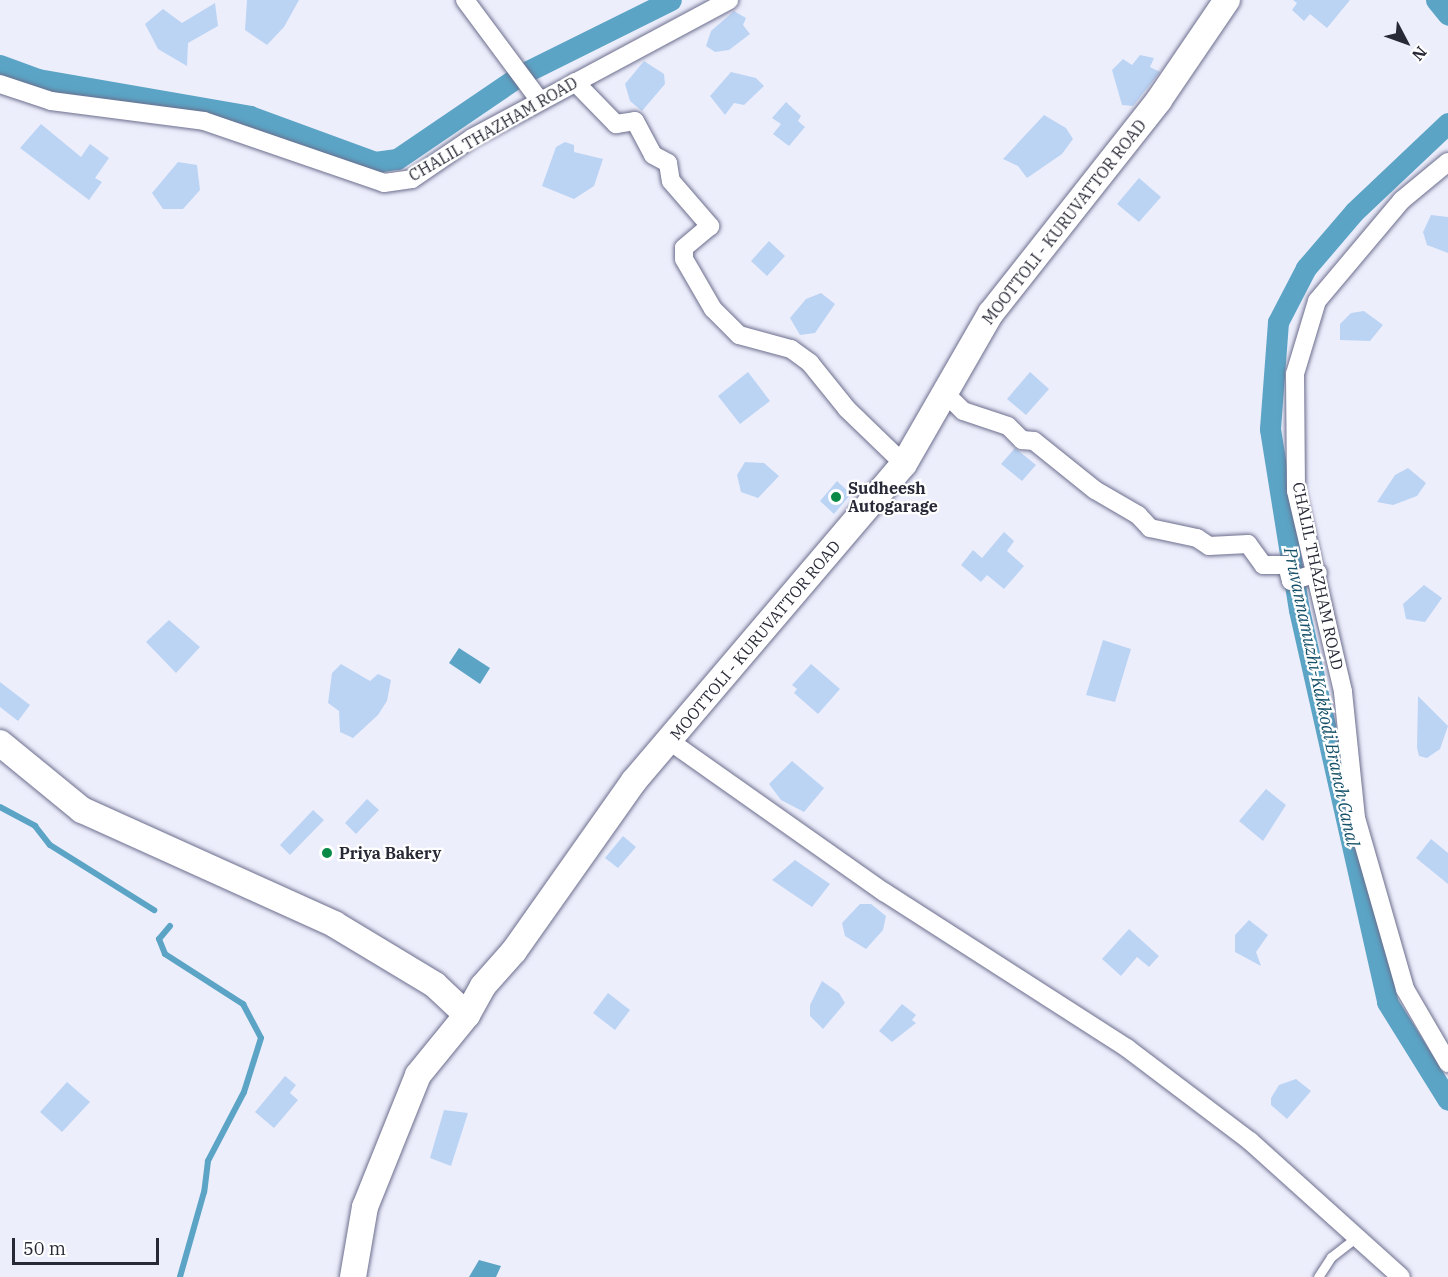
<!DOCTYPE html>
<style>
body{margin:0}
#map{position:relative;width:1448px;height:1277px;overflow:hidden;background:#edeefc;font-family:"IBM Plex Serif",serif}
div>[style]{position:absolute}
.water>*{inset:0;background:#5ba4c5}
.stream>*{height:6px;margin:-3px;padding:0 3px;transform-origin:3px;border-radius:3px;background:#5ba4c5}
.canal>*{height:21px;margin:-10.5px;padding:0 10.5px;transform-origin:10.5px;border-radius:10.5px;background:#5ba4c5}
.building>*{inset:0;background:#bbd4f4}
.roads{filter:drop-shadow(0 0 2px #6c6e8d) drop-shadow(0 0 2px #6c6e8d)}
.service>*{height:9px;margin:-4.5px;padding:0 4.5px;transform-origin:4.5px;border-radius:4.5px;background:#fff}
.minor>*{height:18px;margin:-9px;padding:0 9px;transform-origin:9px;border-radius:9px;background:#fff}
.secondary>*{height:26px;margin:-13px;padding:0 13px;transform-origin:13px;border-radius:13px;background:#fff}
.dots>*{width:16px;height:16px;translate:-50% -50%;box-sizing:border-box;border:3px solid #fff;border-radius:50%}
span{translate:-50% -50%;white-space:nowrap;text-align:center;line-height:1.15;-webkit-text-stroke:4.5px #fff;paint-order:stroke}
.street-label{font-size:16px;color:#282936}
.poi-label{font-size:16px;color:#282936;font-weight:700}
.left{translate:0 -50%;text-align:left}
.water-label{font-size:18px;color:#145068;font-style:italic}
.north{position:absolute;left:1376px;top:12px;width:60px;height:60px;-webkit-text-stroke:4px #fff;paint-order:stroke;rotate:131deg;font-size:16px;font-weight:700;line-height:24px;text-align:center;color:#282936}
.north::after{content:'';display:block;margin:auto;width:21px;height:27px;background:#282936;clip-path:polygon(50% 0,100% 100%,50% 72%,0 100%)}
.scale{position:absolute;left:12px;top:1238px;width:147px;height:27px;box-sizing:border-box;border:3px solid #282936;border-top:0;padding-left:8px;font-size:18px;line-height:21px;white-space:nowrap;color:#282936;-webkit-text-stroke:4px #fff;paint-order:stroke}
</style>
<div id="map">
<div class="water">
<div style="clip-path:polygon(459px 648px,490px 668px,480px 684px,449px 663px)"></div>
<div style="clip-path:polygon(479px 1260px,501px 1266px,496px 1277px,469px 1277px)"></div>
</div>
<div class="stream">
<div style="left:0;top:807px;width:40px;rotate:28deg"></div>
<div style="left:35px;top:826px;width:24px;rotate:52deg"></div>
<div style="left:50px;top:845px;width:123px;rotate:32deg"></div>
<div style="left:170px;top:926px;width:17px;rotate:130deg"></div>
<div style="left:159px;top:939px;width:16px;rotate:68deg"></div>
<div style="left:165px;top:954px;width:93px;rotate:32.7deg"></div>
<div style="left:243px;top:1004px;width:38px;rotate:62deg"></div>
<div style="left:261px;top:1038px;width:57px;rotate:107.5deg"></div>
<div style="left:244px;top:1092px;width:78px;rotate:117.6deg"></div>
<div style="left:208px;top:1161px;width:31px;rotate:97deg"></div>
<div style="left:204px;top:1192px;width:88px;rotate:105.8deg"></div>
</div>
<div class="canal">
<div style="left:1436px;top:0;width:19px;rotate:51deg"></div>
<div style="left:0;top:65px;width:40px;rotate:20.2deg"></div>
<div style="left:38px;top:79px;width:215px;rotate:9.9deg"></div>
<div style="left:250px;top:116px;width:133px;rotate:20.2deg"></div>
<div style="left:375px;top:162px;width:22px;rotate:-8deg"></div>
<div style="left:397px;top:159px;width:151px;rotate:-34.2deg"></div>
<div style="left:522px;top:74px;width:166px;rotate:-26.4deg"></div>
<div style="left:1448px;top:123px;width:129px;rotate:136.6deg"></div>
<div style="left:1354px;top:212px;width:74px;rotate:130.6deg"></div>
<div style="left:1306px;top:268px;width:61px;rotate:117.4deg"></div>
<div style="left:1278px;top:322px;width:107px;rotate:94.3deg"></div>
<div style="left:1270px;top:429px;width:183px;rotate:80.9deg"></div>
<div style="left:1299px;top:610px;width:402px;rotate:77.3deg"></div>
<div style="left:1387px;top:1002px;width:115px;rotate:58.1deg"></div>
</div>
<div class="building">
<div style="clip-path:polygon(247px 0,299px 0,284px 27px,267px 45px,245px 30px)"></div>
<div style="clip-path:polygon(1293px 0,1350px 0,1327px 28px,1310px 14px,1304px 21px,1292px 10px,1297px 3px)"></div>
<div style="clip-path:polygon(215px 3px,218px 26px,188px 43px,187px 66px,158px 49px,145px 24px,163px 9px,182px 23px)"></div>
<div style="clip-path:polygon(734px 11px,746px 18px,743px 25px,750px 34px,729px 50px,715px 52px,706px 46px,711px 31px)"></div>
<div style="clip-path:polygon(1140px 55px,1154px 58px,1150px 67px,1160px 72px,1133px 106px,1122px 105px,1112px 70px,1123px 59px,1132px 65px)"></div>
<div style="clip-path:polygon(644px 61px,664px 74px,665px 84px,642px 111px,630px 101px,625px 84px)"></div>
<div style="clip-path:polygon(731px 72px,756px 78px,764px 86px,744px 105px,734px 103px,725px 115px,710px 96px)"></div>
<div style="clip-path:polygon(786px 102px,801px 116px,798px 121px,805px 127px,789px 146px,773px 134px,781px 124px,772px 118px)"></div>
<div style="clip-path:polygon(1044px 115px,1066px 128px,1073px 139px,1062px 154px,1027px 178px,1018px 166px,1003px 159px)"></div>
<div style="clip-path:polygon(41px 124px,81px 157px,90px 144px,109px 158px,95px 178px,102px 182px,89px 200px,20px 148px)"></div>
<div style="clip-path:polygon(565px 142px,574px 145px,574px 152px,603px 159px,594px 186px,574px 199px,542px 186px,556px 147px)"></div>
<div style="clip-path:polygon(178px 162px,197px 165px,200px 190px,183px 209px,163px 209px,152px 193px)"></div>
<div style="clip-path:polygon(1139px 178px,1161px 197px,1139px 222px,1117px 204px)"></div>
<div style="clip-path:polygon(1431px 215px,1448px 217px,1448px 253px,1427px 245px,1423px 232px)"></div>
<div style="clip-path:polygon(769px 241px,785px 256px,767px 276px,751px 261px)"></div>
<div style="clip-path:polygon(821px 293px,835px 304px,815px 333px,800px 335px,790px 318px,806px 299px)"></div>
<div style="clip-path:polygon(1364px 311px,1383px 325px,1370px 341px,1340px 340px,1340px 324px,1351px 313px)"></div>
<div style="clip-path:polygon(748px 372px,770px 401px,740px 424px,718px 396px)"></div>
<div style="clip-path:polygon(1030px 372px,1049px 389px,1026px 415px,1007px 399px)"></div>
<div style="clip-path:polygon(1015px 448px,1036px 465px,1022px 481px,1001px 464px)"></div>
<div style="clip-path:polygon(745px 462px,764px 463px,779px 476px,758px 498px,741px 492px,737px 475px)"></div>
<div style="clip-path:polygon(1408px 468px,1426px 483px,1417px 496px,1393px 505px,1377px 502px,1395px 475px)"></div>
<div style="clip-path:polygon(837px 481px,851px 494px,834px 514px,820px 501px)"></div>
<div style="clip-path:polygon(1004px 532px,1014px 541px,1007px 551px,1024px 566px,1004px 589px,987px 575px,981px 582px,961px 565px,973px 550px,982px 558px)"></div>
<div style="clip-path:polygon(1424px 585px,1442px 598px,1425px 622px,1406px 619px,1403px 604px)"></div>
<div style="clip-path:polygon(169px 620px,200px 647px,176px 673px,146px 642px)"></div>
<div style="clip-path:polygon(1103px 640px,1131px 649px,1115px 702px,1086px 695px)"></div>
<div style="clip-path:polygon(341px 664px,370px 681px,378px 674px,391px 680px,387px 701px,378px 715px,353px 738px,340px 732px,339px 711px,328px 703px,332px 673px)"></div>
<div style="clip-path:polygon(811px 664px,840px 689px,818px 714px,794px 693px,797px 689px,792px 685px)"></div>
<div style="clip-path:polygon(0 682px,30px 705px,18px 721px,0 707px)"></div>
<div style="clip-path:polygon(1418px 696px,1448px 726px,1440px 749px,1427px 758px,1419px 756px,1417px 748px)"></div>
<div style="clip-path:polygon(792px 761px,824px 788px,804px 812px,781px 800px,769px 784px)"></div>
<div style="clip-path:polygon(1266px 789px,1286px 805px,1263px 841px,1239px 821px)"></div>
<div style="clip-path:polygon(367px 799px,379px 810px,356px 834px,345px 823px)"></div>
<div style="clip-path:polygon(313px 810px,324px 820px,290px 855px,280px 845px)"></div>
<div style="clip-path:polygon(623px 836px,636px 847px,618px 868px,605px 858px)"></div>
<div style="clip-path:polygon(1431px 839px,1448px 853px,1448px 884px,1416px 858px)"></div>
<div style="clip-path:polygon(795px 860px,830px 884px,812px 907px,772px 880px)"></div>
<div style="clip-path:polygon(860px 904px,871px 904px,886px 916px,883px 930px,866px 949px,845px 936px,842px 923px)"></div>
<div style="clip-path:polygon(1249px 920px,1268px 935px,1256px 952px,1261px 966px,1235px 952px,1235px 935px)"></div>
<div style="clip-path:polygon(1129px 929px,1159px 956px,1149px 967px,1137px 957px,1121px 976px,1102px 959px)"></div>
<div style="clip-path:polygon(822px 981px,839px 993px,845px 1003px,823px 1029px,810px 1016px,810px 1005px)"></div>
<div style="clip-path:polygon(608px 993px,630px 1010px,615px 1030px,593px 1013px)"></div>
<div style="clip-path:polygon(902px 1004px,916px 1015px,912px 1020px,916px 1023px,892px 1042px,879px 1031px)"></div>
<div style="clip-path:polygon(285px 1076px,296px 1085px,290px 1093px,298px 1100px,274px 1128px,255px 1112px)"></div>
<div style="clip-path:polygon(1296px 1079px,1311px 1091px,1287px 1119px,1271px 1105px,1271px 1098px,1279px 1085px)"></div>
<div style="clip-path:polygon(67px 1082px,90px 1102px,62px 1132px,40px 1112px)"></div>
<div style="clip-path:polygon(444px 1110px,468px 1113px,451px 1166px,430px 1158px)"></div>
</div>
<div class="roads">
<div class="service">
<div style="left:1318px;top:1277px;width:24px;rotate:-57deg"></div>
<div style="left:1331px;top:1257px;width:33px;rotate:-38deg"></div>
</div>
<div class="minor">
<div style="left:465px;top:0;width:126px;rotate:53.4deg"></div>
<div style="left:575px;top:82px;width:59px;rotate:45.7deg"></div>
<div style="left:616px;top:124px;width:19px;rotate:-9deg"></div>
<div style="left:635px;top:121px;width:38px;rotate:62deg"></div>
<div style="left:653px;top:155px;width:17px;rotate:28deg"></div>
<div style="left:668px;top:163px;width:18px;rotate:81deg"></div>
<div style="left:671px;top:181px;width:60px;rotate:49.1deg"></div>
<div style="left:710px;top:226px;width:34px;rotate:140deg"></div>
<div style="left:684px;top:248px;width:11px;rotate:90deg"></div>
<div style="left:684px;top:259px;width:58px;rotate:59.9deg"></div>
<div style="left:713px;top:309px;width:37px;rotate:45deg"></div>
<div style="left:739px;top:335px;width:54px;rotate:15.1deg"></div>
<div style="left:791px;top:349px;width:24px;rotate:36deg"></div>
<div style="left:810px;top:363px;width:59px;rotate:51.2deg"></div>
<div style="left:847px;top:409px;width:79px;rotate:44deg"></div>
<div style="left:0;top:84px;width:54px;rotate:18.4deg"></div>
<div style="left:51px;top:101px;width:154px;rotate:7.4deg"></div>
<div style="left:204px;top:121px;width:190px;rotate:19deg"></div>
<div style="left:384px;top:183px;width:28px;rotate:-8deg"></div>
<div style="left:412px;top:179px;width:73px;rotate:-34.3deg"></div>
<div style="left:472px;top:138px;width:292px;rotate:-28.2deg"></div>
<div style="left:1448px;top:162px;width:60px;rotate:140.4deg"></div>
<div style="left:1402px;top:200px;width:132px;rotate:130.1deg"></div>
<div style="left:1317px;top:301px;width:76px;rotate:106.8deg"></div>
<div style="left:1295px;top:374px;width:117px;rotate:89.5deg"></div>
<div style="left:1296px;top:491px;width:206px;rotate:76.8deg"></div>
<div style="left:1343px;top:692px;width:127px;rotate:84.1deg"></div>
<div style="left:1356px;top:818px;width:178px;rotate:74deg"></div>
<div style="left:1405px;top:989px;width:86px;rotate:59.8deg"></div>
<div style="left:942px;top:397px;width:8px;rotate:7deg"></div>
<div style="left:950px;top:398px;width:18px;rotate:45deg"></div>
<div style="left:963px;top:411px;width:47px;rotate:18.4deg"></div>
<div style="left:1008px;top:426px;width:20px;rotate:45deg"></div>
<div style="left:1022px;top:440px;width:12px;rotate:5deg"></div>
<div style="left:1034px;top:441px;width:78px;rotate:38.8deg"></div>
<div style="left:1095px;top:490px;width:50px;rotate:30.2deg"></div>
<div style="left:1138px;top:515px;width:18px;rotate:47deg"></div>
<div style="left:1150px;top:528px;width:48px;rotate:12deg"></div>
<div style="left:1197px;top:538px;width:14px;rotate:34deg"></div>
<div style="left:1209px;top:546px;width:39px;rotate:-3deg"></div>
<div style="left:1248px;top:544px;width:26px;rotate:54deg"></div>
<div style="left:1263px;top:565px;width:24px"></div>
<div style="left:1287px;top:565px;width:16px;rotate:76deg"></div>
<div style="left:1291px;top:581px;width:28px;rotate:-17deg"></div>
<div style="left:671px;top:742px;width:261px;rotate:35.2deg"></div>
<div style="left:884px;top:892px;width:289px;rotate:32.7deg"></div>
<div style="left:1127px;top:1048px;width:154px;rotate:37.1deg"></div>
<div style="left:1250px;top:1141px;width:203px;rotate:42deg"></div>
</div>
<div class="secondary">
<div style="left:0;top:743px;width:106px;rotate:39.3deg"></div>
<div style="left:82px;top:810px;width:277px;rotate:24.3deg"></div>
<div style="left:334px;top:924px;width:118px;rotate:31.1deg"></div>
<div style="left:435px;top:985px;width:44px;rotate:43.2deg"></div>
<div style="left:353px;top:1277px;width:71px;rotate:-80.3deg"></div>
<div style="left:365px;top:1207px;width:142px;rotate:-68.1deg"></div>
<div style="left:418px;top:1075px;width:77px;rotate:-50.8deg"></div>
<div style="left:467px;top:1015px;width:33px;rotate:-61deg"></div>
<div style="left:483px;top:986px;width:47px;rotate:-48.5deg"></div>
<div style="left:514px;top:951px;width:208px;rotate:-54.8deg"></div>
<div style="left:634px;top:781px;width:416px;rotate:-49.6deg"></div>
<div style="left:904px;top:464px;width:174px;rotate:-60.1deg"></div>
<div style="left:991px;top:313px;width:271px;rotate:-51.7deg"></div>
<div style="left:1159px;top:100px;width:121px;rotate:-55.8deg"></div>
</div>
</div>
<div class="dots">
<div style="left:836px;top:497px;background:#088a46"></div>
<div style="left:327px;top:853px;background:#088a46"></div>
</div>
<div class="street-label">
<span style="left:493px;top:129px;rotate:-30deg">CHALIL THAZHAM ROAD</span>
<span style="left:1064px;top:222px;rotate:-52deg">MOOTTOLI - KURUVATTOR ROAD</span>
<span style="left:1318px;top:576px;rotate:78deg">CHALIL THAZHAM ROAD</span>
<span style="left:755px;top:640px;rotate:-50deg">MOOTTOLI - KURUVATTOR ROAD</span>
</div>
<div class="poi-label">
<span class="left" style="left:848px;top:497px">Sudheesh<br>Autogarage</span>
<span class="left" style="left:339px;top:853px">Priya Bakery</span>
</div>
<div class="water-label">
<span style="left:1321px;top:697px;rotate:78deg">Pruvannamuzhi-Kakkodi Branch Canal</span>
</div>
<div class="north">N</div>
<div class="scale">50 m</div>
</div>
